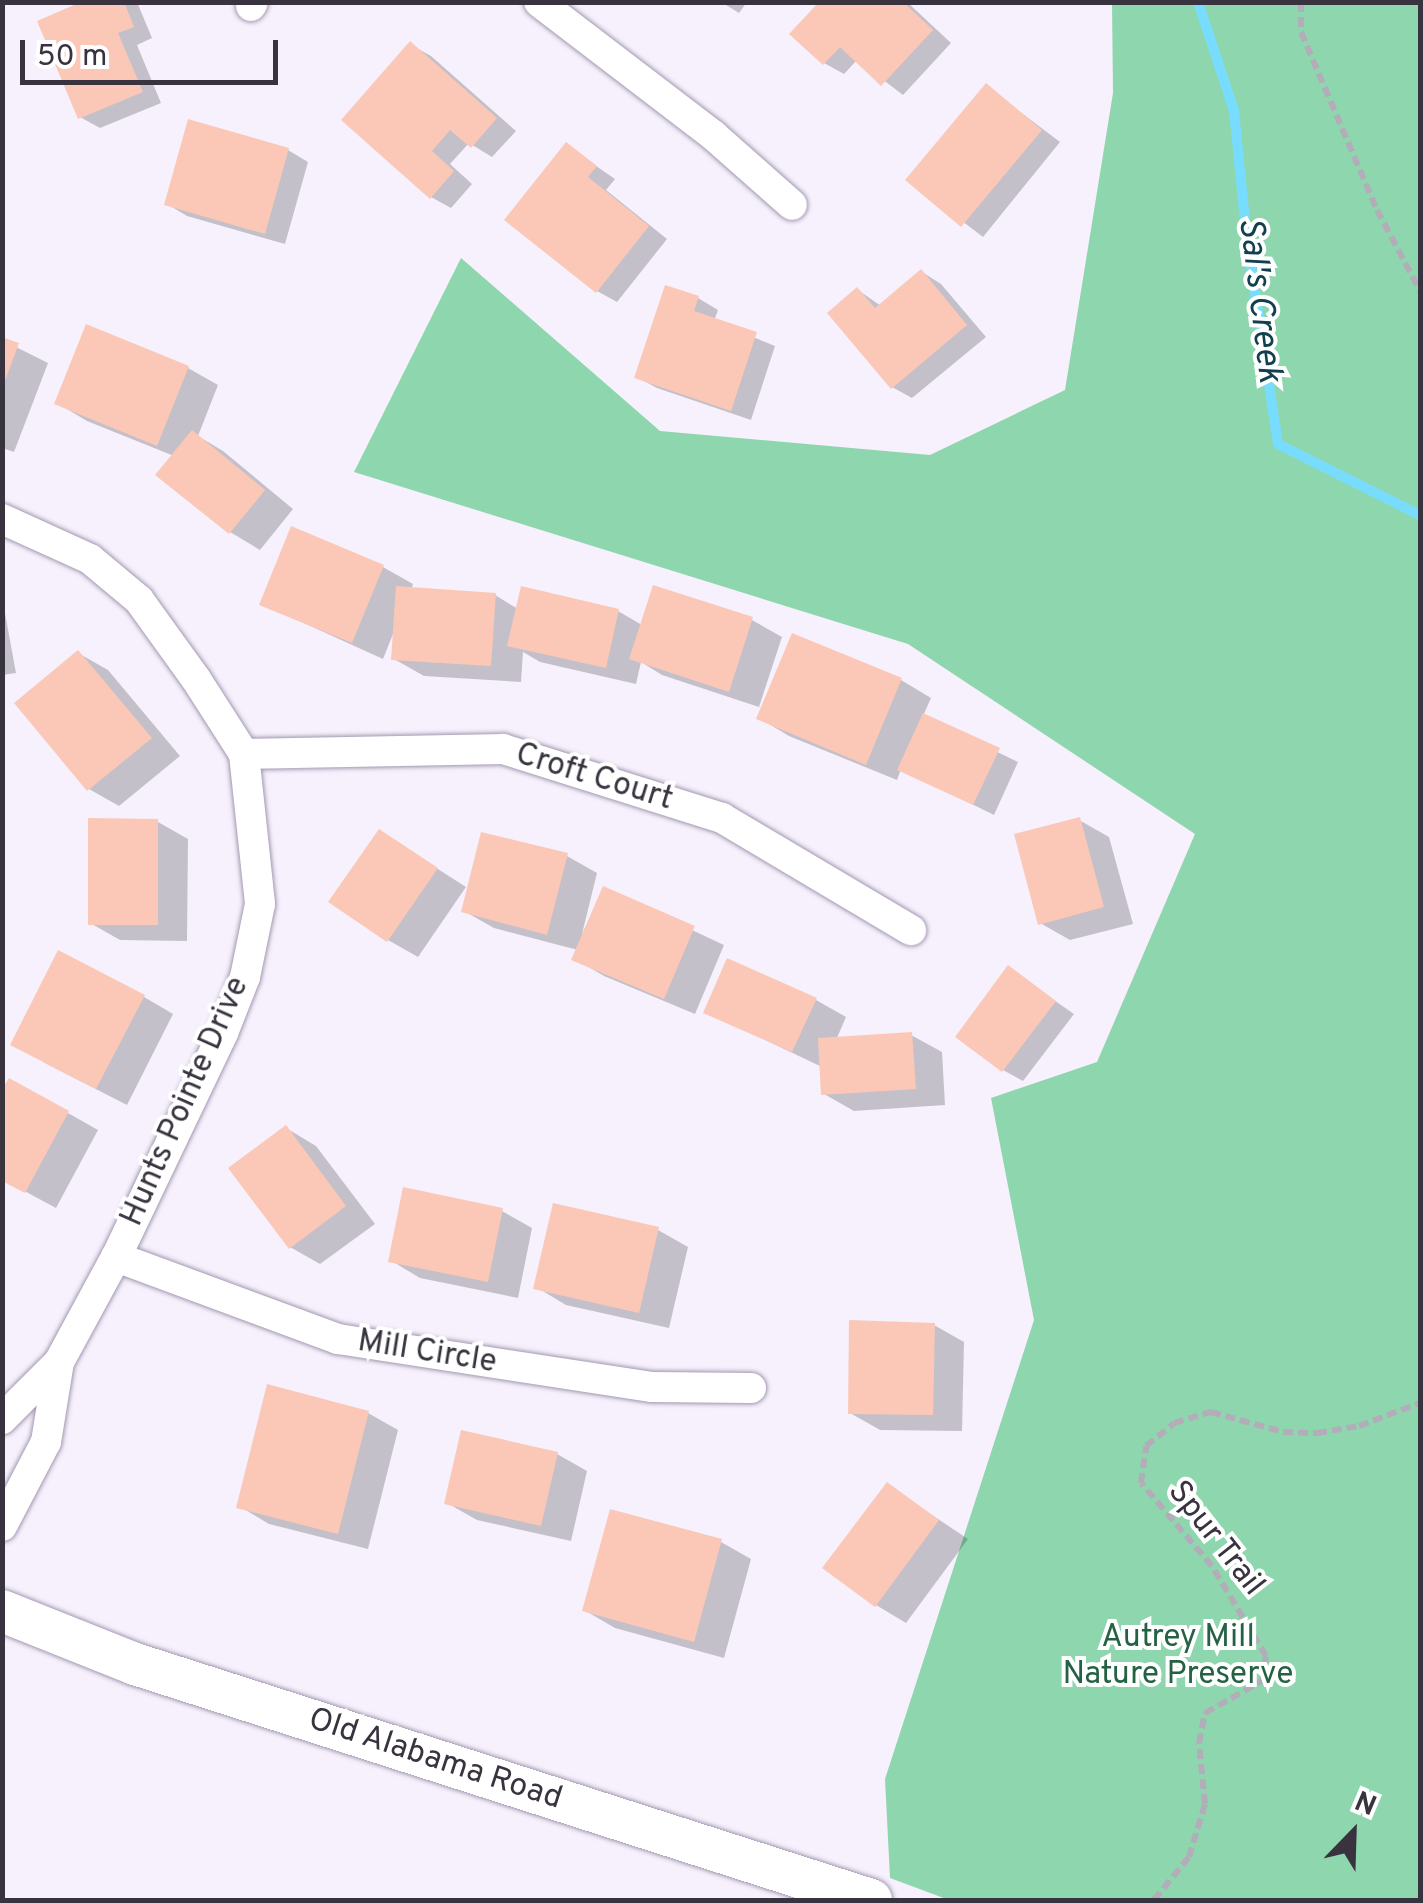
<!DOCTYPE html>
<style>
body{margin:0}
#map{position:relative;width:1423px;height:1903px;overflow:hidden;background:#f6f1fc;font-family:Overpass,sans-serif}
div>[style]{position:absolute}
.green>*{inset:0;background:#8ed6ae}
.shadow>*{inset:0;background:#0003}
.stream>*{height:10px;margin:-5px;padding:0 5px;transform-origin:5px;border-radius:5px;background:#78dcfe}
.building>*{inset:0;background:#fbc8b7}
.path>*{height:6px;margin-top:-3px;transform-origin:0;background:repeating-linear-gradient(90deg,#b2adb8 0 10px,transparent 0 15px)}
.roads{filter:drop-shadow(0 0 2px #a398b1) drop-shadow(0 0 2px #a398b1)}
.minor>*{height:30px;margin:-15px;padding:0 15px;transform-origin:15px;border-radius:15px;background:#fff}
.secondary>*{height:42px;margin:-21px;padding:0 21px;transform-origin:21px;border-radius:21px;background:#fff}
span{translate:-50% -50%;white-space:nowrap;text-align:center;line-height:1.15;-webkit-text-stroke:8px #fff;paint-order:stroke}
.street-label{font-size:32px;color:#38333e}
.park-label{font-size:32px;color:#256244}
.water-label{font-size:35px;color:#12404e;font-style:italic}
.frame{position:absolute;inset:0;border:5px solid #38333e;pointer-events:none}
.north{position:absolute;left:1303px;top:1783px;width:100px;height:100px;-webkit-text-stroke:8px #fff;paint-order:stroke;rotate:23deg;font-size:28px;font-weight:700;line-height:40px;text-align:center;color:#38333e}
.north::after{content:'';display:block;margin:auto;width:35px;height:45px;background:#38333e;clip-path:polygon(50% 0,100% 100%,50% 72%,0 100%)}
.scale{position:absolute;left:20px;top:40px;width:258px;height:45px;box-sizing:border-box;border:5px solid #38333e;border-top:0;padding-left:12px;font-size:30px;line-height:35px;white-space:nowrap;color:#38333e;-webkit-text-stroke:8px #fff;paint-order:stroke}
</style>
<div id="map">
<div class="green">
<div style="clip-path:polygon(1112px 3px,1420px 3px,1420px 1900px,949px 1900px,890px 1878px,885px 1779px,1034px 1320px,991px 1098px,1097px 1062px,1195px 834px,908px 644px,354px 472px,461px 258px,660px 431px,930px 455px,1065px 390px,1113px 93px)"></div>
</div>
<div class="shadow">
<div style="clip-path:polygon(88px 2px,137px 2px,152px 38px,137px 45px,161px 103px,100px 128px,80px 117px)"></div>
<div style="clip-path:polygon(721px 2px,747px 2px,739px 13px)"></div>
<div style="clip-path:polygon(822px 2px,907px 2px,951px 43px,903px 95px,857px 60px,844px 74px,824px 63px)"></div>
<div style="clip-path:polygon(411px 45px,431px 56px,516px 131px,492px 157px,469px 143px,450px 164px,472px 184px,451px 208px,431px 197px)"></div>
<div style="clip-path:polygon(986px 86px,1060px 142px,983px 237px,908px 180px)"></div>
<div style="clip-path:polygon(567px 146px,615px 179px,606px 190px,667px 239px,617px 302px,597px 291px)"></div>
<div style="clip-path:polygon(288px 150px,308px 162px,285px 244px,187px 216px,167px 204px)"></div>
<div style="clip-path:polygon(922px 272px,941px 284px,986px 337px,912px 398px,892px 387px,858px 290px,881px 306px)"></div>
<div style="clip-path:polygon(698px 298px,718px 310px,714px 321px,775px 346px,751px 420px,657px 388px,637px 377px)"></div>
<div style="clip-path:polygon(2px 340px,48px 363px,14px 452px,2px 448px)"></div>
<div style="clip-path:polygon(188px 368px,218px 385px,198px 436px,223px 451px,293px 509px,260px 550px,230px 532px,174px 456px,87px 421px,57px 403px)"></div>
<div style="clip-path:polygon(383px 567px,413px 584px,411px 590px,495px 595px,518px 609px,618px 611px,642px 625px,752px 620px,782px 637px,759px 707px,662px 675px,641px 662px,636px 684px,540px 662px,523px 652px,521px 682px,424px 676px,394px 659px,395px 629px,383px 659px,262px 604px)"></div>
<div style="clip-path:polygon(2px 597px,16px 673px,2px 675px)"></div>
<div style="clip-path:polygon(78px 653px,108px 670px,180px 756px,119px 806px,89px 789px)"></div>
<div style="clip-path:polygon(901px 680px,931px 698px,923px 716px,1018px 762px,994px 815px,901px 769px,897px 780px,789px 736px,759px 718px)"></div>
<div style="clip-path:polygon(1079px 820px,1109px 837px,1133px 924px,1070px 940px,1040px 923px)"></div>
<div style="clip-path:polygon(158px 822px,188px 839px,187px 941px,120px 940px,90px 923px)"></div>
<div style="clip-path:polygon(380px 832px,466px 887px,418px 957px,388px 940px)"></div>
<div style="clip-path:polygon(567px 856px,597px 873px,582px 934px,604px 889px,724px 945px,695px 1014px,604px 976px,575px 959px,578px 950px,494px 928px,464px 911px)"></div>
<div style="clip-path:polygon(1009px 969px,1074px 1014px,1023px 1081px,1003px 1070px)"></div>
<div style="clip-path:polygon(144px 997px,173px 1014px,127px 1105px,43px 1062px)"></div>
<div style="clip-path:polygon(816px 1000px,846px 1017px,836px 1040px,911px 1035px,942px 1052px,945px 1105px,854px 1111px,824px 1094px,822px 1067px,706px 1012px)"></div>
<div style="clip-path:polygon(68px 1113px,98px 1130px,56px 1208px,2px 1179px)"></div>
<div style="clip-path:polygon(286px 1128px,316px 1146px,375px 1224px,320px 1264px,290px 1247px)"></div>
<div style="clip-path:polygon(502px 1211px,532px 1228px,518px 1298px,420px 1278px,390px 1260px)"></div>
<div style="clip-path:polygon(658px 1230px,688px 1247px,669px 1328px,566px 1305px,536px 1287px)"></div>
<div style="clip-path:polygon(934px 1325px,964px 1342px,962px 1431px,880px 1430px,850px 1413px)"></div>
<div style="clip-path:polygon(368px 1413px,398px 1430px,368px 1549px,269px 1524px,239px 1506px)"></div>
<div style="clip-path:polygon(557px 1454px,587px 1471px,571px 1541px,477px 1520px,447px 1503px)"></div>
<div style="clip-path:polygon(887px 1485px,968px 1539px,906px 1623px,876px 1605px)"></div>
<div style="clip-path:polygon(721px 1542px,751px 1559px,724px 1658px,615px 1628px,584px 1610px)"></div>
</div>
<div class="stream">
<div style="left:1198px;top:2px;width:115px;rotate:71.7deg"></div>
<div style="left:1234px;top:111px;width:131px;rotate:84.3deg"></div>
<div style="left:1247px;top:241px;width:205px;rotate:81.3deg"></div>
<div style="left:1278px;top:444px;width:159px;rotate:26.6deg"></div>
</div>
<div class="building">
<div style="clip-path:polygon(81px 2px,124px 2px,134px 27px,118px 33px,143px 92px,78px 119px,37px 21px)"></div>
<div style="clip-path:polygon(819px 2px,903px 2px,933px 30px,881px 86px,840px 47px,823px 65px,789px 34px)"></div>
<div style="clip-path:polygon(410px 41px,497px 118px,471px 148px,450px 130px,432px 151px,454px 171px,430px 199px,341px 120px)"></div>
<div style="clip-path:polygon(986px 83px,1042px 130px,961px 227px,905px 180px)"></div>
<div style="clip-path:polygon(188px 119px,289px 148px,265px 234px,164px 205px)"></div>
<div style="clip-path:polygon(566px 142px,597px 166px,588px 177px,649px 226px,596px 293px,504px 220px)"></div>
<div style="clip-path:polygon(921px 269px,967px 325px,891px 389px,827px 313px,857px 287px,875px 308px)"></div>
<div style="clip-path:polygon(665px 285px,699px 296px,694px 311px,757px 332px,731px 411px,634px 378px)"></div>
<div style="clip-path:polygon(86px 324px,189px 366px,157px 446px,54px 404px)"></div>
<div style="clip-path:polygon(2px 337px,19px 343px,3px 386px,2px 386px)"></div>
<div style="clip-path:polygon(192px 430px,265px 490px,229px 534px,155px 475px)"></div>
<div style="clip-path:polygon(291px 526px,384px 565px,352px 643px,259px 605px)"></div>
<div style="clip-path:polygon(653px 585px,753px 617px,729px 692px,629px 659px)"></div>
<div style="clip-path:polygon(396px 586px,496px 593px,491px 666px,391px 660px)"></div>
<div style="clip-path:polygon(521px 586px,619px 609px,606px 668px,507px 646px)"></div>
<div style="clip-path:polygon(792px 633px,902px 678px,866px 765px,756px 719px)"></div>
<div style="clip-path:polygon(78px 650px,152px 738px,87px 791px,14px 703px)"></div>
<div style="clip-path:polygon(923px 713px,1000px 748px,973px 805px,897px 770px)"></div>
<div style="clip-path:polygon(1080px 817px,1104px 907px,1038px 925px,1014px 834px)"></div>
<div style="clip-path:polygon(88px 818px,158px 819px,158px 925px,88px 925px)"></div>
<div style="clip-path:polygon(379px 829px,438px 868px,387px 942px,328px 902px)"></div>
<div style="clip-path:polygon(481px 832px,568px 853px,547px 935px,461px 912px)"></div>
<div style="clip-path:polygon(603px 886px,695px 926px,664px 999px,571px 960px)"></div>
<div style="clip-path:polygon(58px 950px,145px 995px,96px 1089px,10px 1045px)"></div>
<div style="clip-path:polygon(727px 958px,817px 998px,792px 1052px,703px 1013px)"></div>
<div style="clip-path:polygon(1008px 965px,1056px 1001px,1002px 1072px,955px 1037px)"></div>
<div style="clip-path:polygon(912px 1032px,916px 1089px,821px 1095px,818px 1038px)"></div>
<div style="clip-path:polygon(9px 1078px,69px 1111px,25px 1193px,2px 1181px,2px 1089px)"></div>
<div style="clip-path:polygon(286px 1125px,346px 1206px,289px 1249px,228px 1168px)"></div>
<div style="clip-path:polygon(403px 1187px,503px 1208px,488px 1282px,388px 1262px)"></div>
<div style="clip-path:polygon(553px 1203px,659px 1227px,639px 1313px,533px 1289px)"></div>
<div style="clip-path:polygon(849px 1320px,935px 1323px,933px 1415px,848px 1414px)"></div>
<div style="clip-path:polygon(267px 1384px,369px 1411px,338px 1534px,236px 1508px)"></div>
<div style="clip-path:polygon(461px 1430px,558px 1452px,541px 1526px,444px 1504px)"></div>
<div style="clip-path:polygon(887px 1482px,939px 1520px,875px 1607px,822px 1568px)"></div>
<div style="clip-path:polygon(610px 1509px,722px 1539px,694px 1642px,582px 1611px)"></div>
</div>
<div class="path">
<div style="left:1301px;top:2px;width:30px;rotate:90deg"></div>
<div style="left:1301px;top:32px;width:194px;rotate:66.9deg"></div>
<div style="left:1377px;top:210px;width:92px;rotate:62deg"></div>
<div style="left:1154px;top:1900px;width:55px;rotate:-50.9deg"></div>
<div style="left:1189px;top:1857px;width:55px;rotate:-73.2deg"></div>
<div style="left:1205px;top:1804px;width:61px;rotate:-95.6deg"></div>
<div style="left:1199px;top:1743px;width:31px;rotate:-79deg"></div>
<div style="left:1205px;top:1713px;width:65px;rotate:-29.3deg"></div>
<div style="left:1262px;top:1681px;width:25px;rotate:-81deg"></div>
<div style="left:1266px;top:1656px;width:105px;rotate:-121deg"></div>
<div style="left:1212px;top:1566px;width:109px;rotate:-130.5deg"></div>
<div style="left:1141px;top:1483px;width:37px;rotate:-82deg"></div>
<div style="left:1146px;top:1446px;width:36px;rotate:-39deg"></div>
<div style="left:1174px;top:1423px;width:39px;rotate:-17deg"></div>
<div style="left:1211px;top:1412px;width:75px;rotate:15.5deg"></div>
<div style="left:1283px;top:1432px;width:34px;rotate:2deg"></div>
<div style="left:1317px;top:1433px;width:43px;rotate:-9.5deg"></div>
<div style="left:1359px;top:1426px;width:65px;rotate:-20.7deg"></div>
</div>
<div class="roads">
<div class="minor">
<div style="left:539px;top:2px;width:220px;rotate:37.4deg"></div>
<div style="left:714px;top:136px;width:104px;rotate:41.5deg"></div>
<div style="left:251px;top:6px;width:4px;rotate:-63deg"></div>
<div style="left:2px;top:519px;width:97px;rotate:24.4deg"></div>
<div style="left:90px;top:559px;width:64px;rotate:39.9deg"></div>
<div style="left:139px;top:600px;width:97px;rotate:54.2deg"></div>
<div style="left:196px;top:679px;width:89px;rotate:57.4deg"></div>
<div style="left:244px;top:754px;width:151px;rotate:83.9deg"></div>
<div style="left:260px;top:904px;width:75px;rotate:101.6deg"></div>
<div style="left:245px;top:977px;width:60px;rotate:111.4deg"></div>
<div style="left:223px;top:1033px;width:248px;rotate:115.5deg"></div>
<div style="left:116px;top:1257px;width:119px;rotate:118.5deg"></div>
<div style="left:59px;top:1362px;width:81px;rotate:135deg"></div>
<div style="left:244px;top:754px;width:259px;rotate:-1.1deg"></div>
<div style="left:503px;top:749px;width:230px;rotate:17.5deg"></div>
<div style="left:722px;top:818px;width:220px;rotate:30.7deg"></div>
<div style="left:116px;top:1257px;width:237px;rotate:20.3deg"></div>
<div style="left:338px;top:1339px;width:318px;rotate:8.7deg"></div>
<div style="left:652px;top:1387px;width:99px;rotate:0.6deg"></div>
<div style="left:2px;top:1526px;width:95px;rotate:-62.4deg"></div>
<div style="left:46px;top:1442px;width:81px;rotate:-80.8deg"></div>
</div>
<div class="secondary">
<div style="left:2px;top:1611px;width:143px;rotate:21.7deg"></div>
<div style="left:135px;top:1664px;width:773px;rotate:17.78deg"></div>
</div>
</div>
<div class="street-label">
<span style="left:594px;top:778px;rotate:17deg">Croft Court</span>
<span style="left:186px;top:1102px;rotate:-66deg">Hunts Pointe Drive</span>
<span style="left:427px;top:1353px;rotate:9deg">Mill Circle</span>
<span style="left:1215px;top:1539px;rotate:52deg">Spur Trail</span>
<span style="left:435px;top:1760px;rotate:18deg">Old Alabama Road</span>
</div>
<div class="park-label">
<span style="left:1178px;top:1657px">Autrey Mill<br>Nature Preserve</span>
</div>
<div class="water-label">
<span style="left:1259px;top:300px;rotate:83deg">Sal's Creek</span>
</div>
<div class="frame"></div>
<div class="north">N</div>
<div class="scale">50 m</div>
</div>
